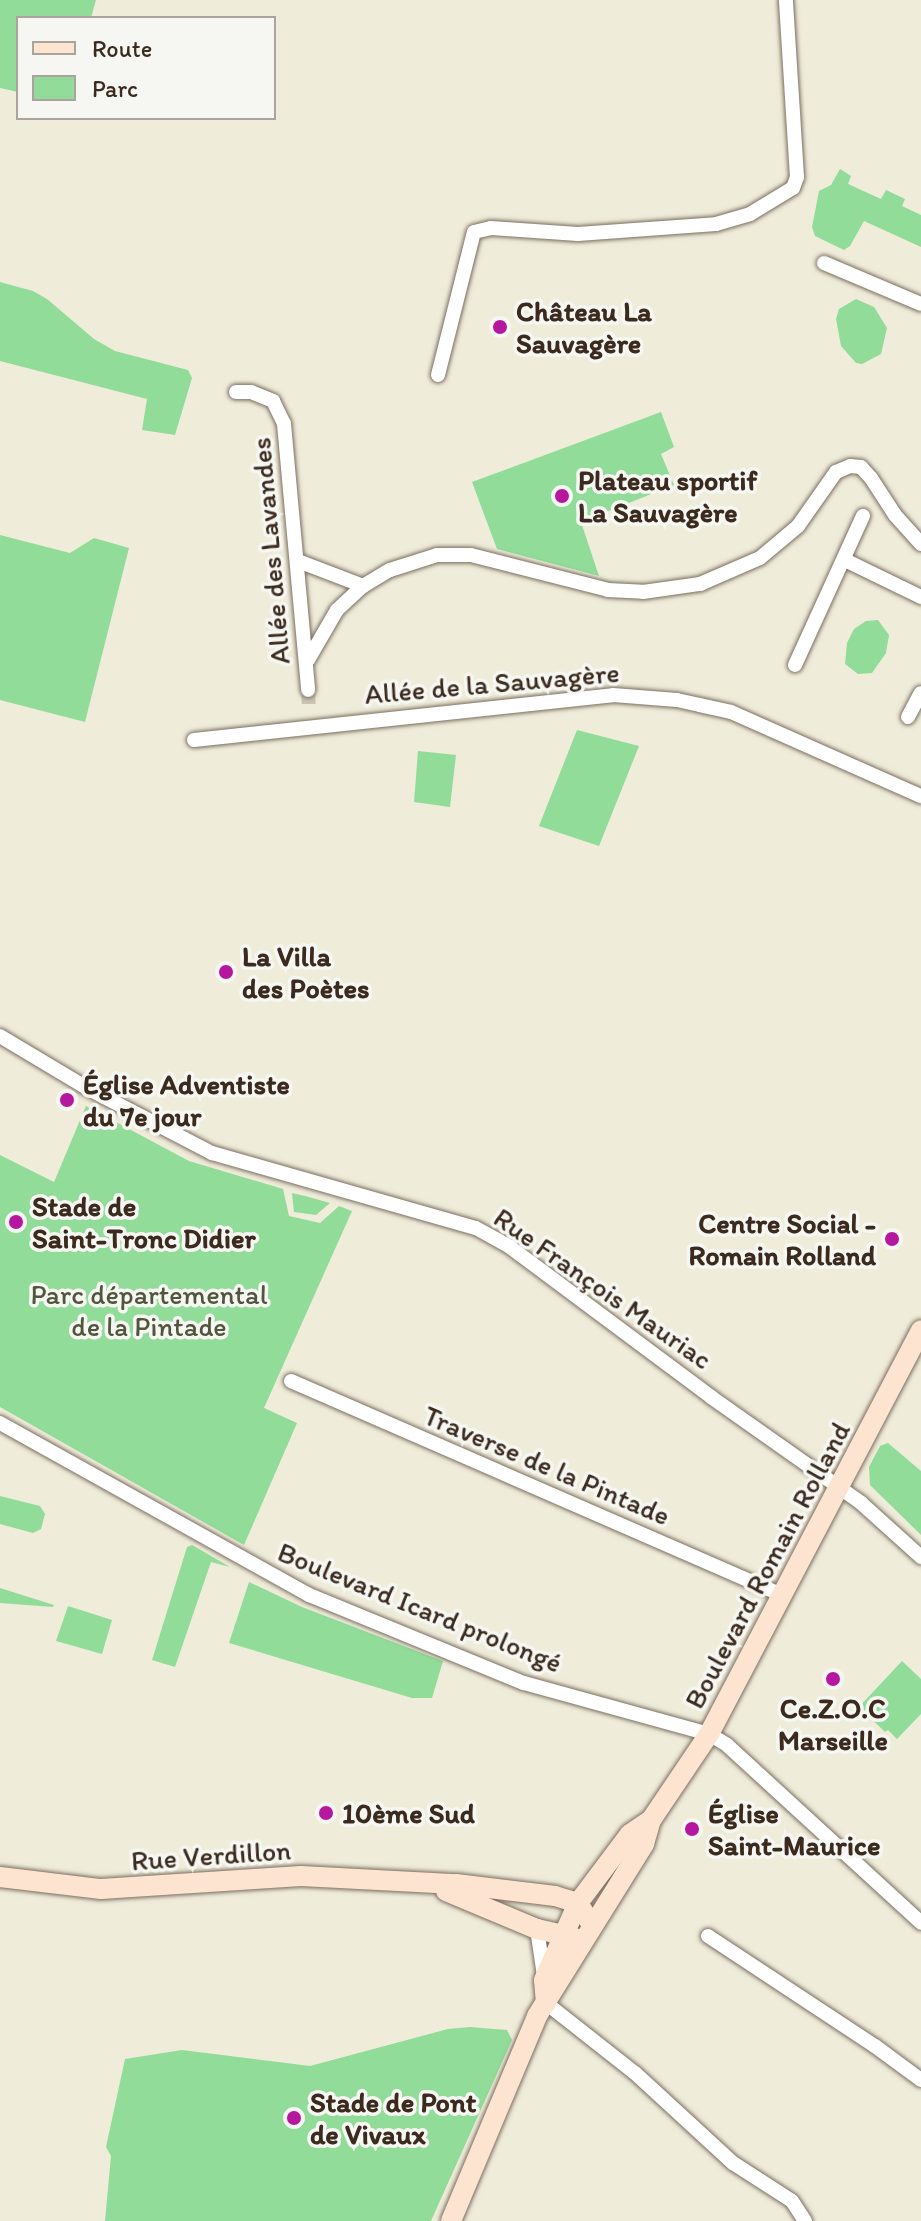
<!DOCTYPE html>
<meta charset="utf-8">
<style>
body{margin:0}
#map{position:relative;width:921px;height:2221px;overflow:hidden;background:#f0ecda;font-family:Itim,sans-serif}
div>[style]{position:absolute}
.green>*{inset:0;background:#90dc98}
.street-tunnel>*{height:14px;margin-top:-7px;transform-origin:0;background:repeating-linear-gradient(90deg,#ccc5b4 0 14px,transparent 0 21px)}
.roads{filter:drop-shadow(0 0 2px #7a6e60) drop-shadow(0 0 2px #7a6e60)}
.street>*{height:14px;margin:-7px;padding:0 7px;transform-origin:7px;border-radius:7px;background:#fff}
.secondary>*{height:20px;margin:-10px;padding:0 10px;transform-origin:10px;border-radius:10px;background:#fde4d0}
.dots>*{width:22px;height:22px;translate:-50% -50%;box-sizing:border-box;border:4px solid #f6f6f2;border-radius:50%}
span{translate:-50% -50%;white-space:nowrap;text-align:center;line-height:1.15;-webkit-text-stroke:7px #f6f6f2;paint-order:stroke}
.poi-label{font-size:28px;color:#3b2a1e;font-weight:700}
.left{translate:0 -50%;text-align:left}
.right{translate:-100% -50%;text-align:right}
.street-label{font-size:28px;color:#3b2a1e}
.park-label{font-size:28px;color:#50563c}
.legend{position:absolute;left:16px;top:16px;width:260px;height:104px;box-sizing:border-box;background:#f6f6f2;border:2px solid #aba49d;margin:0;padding:10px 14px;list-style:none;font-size:24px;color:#3b2a1e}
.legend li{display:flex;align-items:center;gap:16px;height:40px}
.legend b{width:40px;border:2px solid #aba49d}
</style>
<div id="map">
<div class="green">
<div style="clip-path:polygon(0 0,96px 0,91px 18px,18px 18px,18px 92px,0 88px)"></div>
<div style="clip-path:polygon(840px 169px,851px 176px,848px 184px,881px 199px,886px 190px,905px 199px,902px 206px,921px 215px,921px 247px,864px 221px,850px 246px,844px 250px,815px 236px,812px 227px,819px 191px,831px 185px)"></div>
<div style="clip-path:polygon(0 282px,33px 291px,47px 299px,94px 339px,115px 351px,188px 370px,192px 378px,175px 435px,142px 430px,147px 399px,0 361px)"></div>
<div style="clip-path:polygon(856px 299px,874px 307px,887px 328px,881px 354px,862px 364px,856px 363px,841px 346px,836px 319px,839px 309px)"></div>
<div style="clip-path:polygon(661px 412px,674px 447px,661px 454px,674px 485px,581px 522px,599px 576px,497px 549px,472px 482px)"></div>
<div style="clip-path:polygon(0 535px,70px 553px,94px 538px,129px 548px,85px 722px,0 700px)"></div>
<div style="clip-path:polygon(878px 620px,889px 635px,886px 653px,872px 673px,858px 674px,845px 664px,847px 643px,854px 629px,866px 621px)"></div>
<div style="clip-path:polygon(577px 730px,639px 746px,599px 846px,539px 826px)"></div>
<div style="clip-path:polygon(418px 751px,456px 755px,450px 807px,414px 802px)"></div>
<div style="clip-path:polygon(86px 1106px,189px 1161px,283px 1189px,289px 1216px,320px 1223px,339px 1206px,352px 1211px,264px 1408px,297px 1423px,244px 1545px,0 1407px,0 1155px,54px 1182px)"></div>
<div style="clip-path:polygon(292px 1193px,305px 1196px,330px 1203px,316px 1215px,294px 1212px)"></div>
<div style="clip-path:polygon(888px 1443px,921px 1471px,921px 1535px,870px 1485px,869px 1467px,880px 1446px)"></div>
<div style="clip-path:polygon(0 1496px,40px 1506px,45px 1514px,41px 1529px,33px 1533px,0 1524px)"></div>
<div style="clip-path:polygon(192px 1545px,230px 1567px,211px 1562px,175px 1667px,152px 1660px,187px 1547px)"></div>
<div style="clip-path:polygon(249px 1582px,302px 1607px,443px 1661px,432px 1698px,412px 1698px,229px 1643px)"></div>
<div style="clip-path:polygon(0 1588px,54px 1605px,53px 1607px,0 1603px)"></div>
<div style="clip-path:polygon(68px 1606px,112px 1620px,102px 1654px,56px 1641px)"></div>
<div style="clip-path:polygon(902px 1661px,921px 1679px,921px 1714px,897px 1739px,888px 1730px,885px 1732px,859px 1707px)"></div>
<div style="clip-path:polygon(470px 2027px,507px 2030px,512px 2040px,431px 2221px,105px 2221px,111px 2156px,106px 2147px,125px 2059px,182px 2050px,310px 2066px,448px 2029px)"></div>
</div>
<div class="street-tunnel">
<div style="left:308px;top:690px;width:19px;rotate:87deg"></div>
</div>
<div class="roads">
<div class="street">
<div style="left:824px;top:263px;width:105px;rotate:22.9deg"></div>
<div style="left:438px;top:375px;width:147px;rotate:-75.9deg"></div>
<div style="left:474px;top:232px;width:17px;rotate:-13deg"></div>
<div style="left:491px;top:228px;width:87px;rotate:3.9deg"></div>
<div style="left:578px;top:234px;width:138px;rotate:-4.1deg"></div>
<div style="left:716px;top:224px;width:35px;rotate:-16deg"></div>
<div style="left:750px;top:214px;width:50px;rotate:-31.2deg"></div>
<div style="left:793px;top:188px;width:12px;rotate:-70deg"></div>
<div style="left:797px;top:177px;width:177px;rotate:-93.6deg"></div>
<div style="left:236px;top:392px;width:15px"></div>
<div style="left:251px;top:392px;width:24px;rotate:22deg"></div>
<div style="left:273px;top:401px;width:25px;rotate:64deg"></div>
<div style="left:284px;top:424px;width:267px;rotate:84.8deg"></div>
<div style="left:845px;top:560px;width:85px;rotate:26deg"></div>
<div style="left:298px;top:561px;width:70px;rotate:21deg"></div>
<div style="left:308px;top:660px;width:58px;rotate:-59.9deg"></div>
<div style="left:337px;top:610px;width:35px;rotate:-43deg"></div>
<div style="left:363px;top:586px;width:31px;rotate:-31deg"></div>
<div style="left:390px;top:570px;width:49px;rotate:-17.7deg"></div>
<div style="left:437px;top:555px;width:34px"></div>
<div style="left:471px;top:555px;width:141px;rotate:14.3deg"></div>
<div style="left:608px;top:590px;width:35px;rotate:3deg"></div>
<div style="left:643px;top:592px;width:58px;rotate:-8deg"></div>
<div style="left:700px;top:584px;width:65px;rotate:-23.4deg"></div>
<div style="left:760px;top:558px;width:50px;rotate:-40.1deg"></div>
<div style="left:798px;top:526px;width:66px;rotate:-54.9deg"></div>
<div style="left:836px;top:472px;width:15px;rotate:-23deg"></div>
<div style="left:850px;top:466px;width:11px;rotate:5deg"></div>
<div style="left:861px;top:467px;width:15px;rotate:48deg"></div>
<div style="left:871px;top:478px;width:44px;rotate:57deg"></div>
<div style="left:895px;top:515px;width:39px;rotate:48deg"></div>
<div style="left:795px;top:665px;width:164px;rotate:-65.5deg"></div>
<div style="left:908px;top:717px;width:27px;rotate:-62deg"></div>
<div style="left:194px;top:740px;width:421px;rotate:-6.1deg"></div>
<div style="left:613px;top:695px;width:64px;rotate:4.5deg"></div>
<div style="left:677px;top:700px;width:55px;rotate:12.5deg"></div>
<div style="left:731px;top:712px;width:208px;rotate:23.9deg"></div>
<div style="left:0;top:1036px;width:101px;rotate:30.9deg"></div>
<div style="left:87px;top:1088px;width:141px;rotate:27.5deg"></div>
<div style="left:212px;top:1153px;width:274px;rotate:15.9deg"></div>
<div style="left:476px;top:1228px;width:39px;rotate:29deg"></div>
<div style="left:510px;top:1247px;width:251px;rotate:36.7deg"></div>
<div style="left:711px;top:1397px;width:184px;rotate:35.2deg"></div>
<div style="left:861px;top:1503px;width:81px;rotate:42deg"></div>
<div style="left:291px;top:1381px;width:536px;rotate:23.55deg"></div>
<div style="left:0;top:1423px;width:354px;rotate:29.1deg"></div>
<div style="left:309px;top:1595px;width:232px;rotate:22.3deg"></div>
<div style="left:524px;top:1683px;width:192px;rotate:15.4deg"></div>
<div style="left:709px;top:1734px;width:21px;rotate:31deg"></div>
<div style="left:727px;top:1745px;width:263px;rotate:42.5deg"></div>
<div style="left:537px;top:1929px;width:48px;rotate:81.5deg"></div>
<div style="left:708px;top:1936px;width:200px;rotate:33.4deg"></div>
<div style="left:875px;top:2046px;width:57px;rotate:36.5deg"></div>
<div style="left:546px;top:2003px;width:113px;rotate:38.2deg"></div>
<div style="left:635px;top:2073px;width:133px;rotate:42.6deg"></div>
<div style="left:733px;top:2163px;width:70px;rotate:32.8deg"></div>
<div style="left:792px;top:2201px;width:24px;rotate:57deg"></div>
</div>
<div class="secondary">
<div style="left:0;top:1877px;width:102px;rotate:6.8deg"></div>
<div style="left:101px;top:1889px;width:200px;rotate:-3.7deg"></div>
<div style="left:301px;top:1876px;width:155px;rotate:3deg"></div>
<div style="left:456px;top:1884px;width:100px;rotate:6.9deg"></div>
<div style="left:555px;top:1896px;width:24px;rotate:17deg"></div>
<div style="left:578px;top:1903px;width:26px;rotate:58deg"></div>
<div style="left:446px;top:1891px;width:99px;rotate:22.7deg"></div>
<div style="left:537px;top:1929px;width:37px;rotate:13deg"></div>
<div style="left:546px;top:2003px;width:23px;rotate:-95deg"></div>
<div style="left:544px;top:1980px;width:84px;rotate:-66.2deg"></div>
<div style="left:578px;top:1903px;width:86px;rotate:-53deg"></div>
<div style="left:630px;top:1834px;width:25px;rotate:-34deg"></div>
<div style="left:451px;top:2221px;width:222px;rotate:-67.2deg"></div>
<div style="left:537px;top:2016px;width:203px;rotate:-58.1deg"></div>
<div style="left:644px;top:1844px;width:25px;rotate:-74deg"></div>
<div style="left:651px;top:1820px;width:104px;rotate:-56deg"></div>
<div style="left:709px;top:1734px;width:456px;rotate:-62.3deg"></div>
</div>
</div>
<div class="dots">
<div style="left:500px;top:327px;background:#b5179e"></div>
<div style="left:562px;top:496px;background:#b5179e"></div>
<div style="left:226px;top:972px;background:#b5179e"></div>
<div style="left:67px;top:1100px;background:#b5179e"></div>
<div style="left:16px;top:1222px;background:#b5179e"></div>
<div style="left:892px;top:1239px;background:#b5179e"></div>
<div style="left:833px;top:1679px;background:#b5179e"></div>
<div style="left:326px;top:1813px;background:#b5179e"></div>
<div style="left:692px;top:1829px;background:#b5179e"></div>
<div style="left:294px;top:2118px;background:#b5179e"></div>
</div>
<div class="poi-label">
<span class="left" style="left:516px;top:327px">Château La<br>Sauvagère</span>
<span class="left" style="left:578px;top:496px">Plateau sportif<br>La Sauvagère</span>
<span class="left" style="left:242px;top:972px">La Villa<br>des Poètes</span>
<span class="left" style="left:83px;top:1100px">Église Adventiste<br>du 7e jour</span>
<span class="left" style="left:32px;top:1222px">Stade de<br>Saint-Tronc Didier</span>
<span class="right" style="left:876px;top:1239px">Centre Social -<br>Romain Rolland</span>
<span style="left:833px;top:1724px">Ce.Z.O.C<br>Marseille</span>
<span class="left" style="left:342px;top:1813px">10ème Sud</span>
<span class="left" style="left:708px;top:1829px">Église<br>Saint-Maurice</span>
<span class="left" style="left:310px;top:2118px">Stade de Pont<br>de Vivaux</span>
</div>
<div class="street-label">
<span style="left:270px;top:551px;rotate:-95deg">Allée des Lavandes</span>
<span style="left:492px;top:683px;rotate:-5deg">Allée de la Sauvagère</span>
<span style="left:603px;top:1288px;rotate:35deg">Rue François Mauriac</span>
<span style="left:547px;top:1465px;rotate:23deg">Traverse de la Pintade</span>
<span style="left:767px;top:1565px;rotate:-62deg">Boulevard Romain Rolland</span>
<span style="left:420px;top:1607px;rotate:22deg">Boulevard Icard prolongé</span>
<span style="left:211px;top:1855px;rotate:-4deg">Rue Verdillon</span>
</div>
<div class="park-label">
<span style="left:149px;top:1310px">Parc départemental<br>de la Pintade</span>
</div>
<ul class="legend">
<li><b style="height:10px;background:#fde4d0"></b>Route</li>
<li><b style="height:22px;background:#90dc98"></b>Parc</li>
</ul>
</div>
